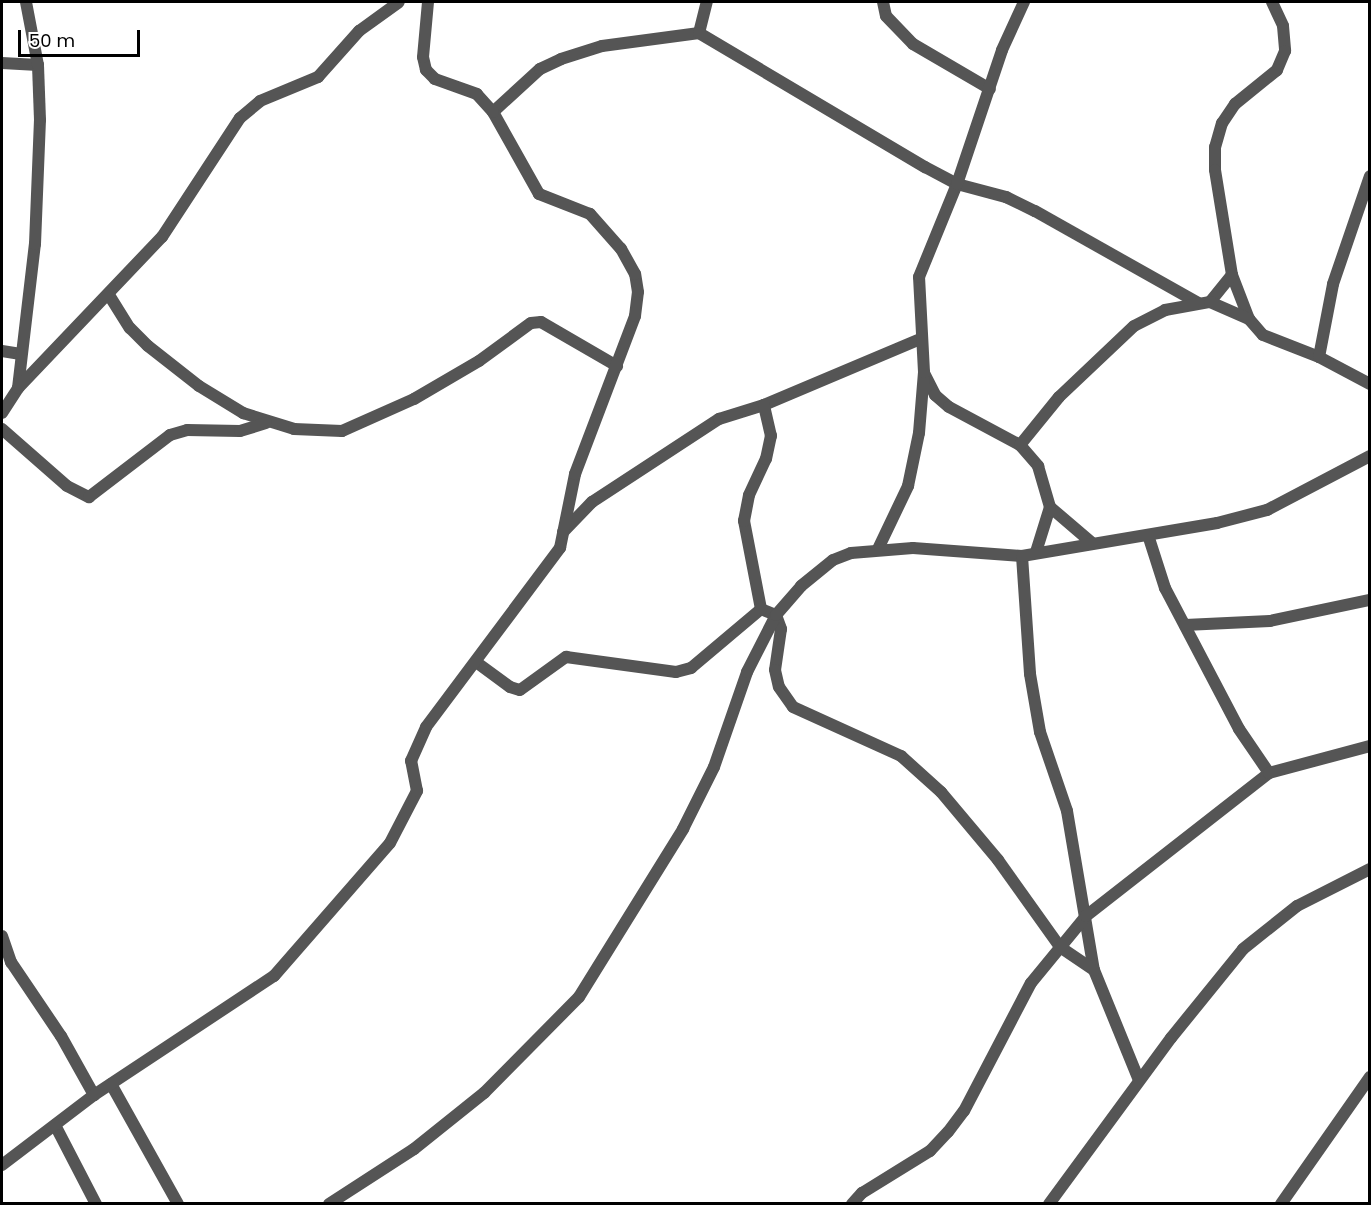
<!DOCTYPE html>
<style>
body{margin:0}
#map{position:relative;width:1371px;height:1205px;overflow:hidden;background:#fff;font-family:Poppins,sans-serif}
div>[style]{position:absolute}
.street>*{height:12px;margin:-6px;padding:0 6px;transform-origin:6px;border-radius:6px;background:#555}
span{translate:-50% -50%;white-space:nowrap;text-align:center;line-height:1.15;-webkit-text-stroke:5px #fff;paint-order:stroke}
.frame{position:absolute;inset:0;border:3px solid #000;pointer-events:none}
.scale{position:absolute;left:18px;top:30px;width:122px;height:27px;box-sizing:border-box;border:3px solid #000;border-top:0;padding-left:8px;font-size:18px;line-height:21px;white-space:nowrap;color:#000;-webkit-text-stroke:4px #fff;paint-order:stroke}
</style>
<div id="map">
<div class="street">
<div style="left:883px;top:2px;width:14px;rotate:78deg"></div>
<div style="left:886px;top:16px;width:39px;rotate:46deg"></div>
<div style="left:913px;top:44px;width:89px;rotate:30.3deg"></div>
<div style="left:1272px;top:2px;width:26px;rotate:65deg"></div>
<div style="left:1283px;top:26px;width:25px;rotate:85deg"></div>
<div style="left:1285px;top:51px;width:21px;rotate:113deg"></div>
<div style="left:1277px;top:70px;width:54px;rotate:141deg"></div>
<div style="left:1235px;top:104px;width:23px;rotate:124deg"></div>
<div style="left:1222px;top:123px;width:25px;rotate:106deg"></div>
<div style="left:1215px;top:147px;width:23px;rotate:90deg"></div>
<div style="left:1215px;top:170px;width:106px;rotate:80.8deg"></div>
<div style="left:1232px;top:275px;width:47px;rotate:68.9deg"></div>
<div style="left:1249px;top:319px;width:21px;rotate:49deg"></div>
<div style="left:1263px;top:335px;width:60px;rotate:21.4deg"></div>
<div style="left:1319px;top:357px;width:58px;rotate:27.9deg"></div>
<div style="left:699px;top:33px;width:32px;rotate:-76deg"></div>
<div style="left:2px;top:63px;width:36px;rotate:3deg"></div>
<div style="left:493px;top:112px;width:64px;rotate:-42.5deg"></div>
<div style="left:540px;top:69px;width:23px;rotate:-25deg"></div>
<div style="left:561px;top:59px;width:43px;rotate:-17.6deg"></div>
<div style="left:602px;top:46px;width:98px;rotate:-7.6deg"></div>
<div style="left:699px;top:33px;width:263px;rotate:30.7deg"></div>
<div style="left:925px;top:167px;width:36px;rotate:28deg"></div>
<div style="left:957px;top:184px;width:51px;rotate:14.9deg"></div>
<div style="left:1006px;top:197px;width:32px;rotate:26deg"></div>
<div style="left:1035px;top:211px;width:187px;rotate:29.4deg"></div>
<div style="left:109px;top:295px;width:39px;rotate:58deg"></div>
<div style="left:130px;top:328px;width:25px;rotate:45deg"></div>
<div style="left:148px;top:346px;width:65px;rotate:38.1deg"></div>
<div style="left:199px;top:386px;width:52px;rotate:31.5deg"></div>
<div style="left:243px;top:413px;width:53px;rotate:17.4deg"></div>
<div style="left:294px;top:429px;width:48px;rotate:2.4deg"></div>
<div style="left:342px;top:431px;width:79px;rotate:-24deg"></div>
<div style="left:414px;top:399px;width:75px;rotate:-30.3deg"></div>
<div style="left:479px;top:361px;width:64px;rotate:-36.2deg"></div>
<div style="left:531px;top:323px;width:10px;rotate:-6deg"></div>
<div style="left:541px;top:322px;width:88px;rotate:30.1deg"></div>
<div style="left:1210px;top:302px;width:35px;rotate:-51deg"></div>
<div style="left:2px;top:351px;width:19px;rotate:9deg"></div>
<div style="left:1319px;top:357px;width:74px;rotate:-79.1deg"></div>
<div style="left:1333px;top:284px;width:114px;rotate:-71.1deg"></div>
<div style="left:924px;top:373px;width:25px;rotate:63deg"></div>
<div style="left:935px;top:395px;width:18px;rotate:41deg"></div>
<div style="left:949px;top:407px;width:81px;rotate:28.2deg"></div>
<div style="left:1020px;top:445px;width:28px;rotate:49deg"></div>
<div style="left:1038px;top:466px;width:43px;rotate:73.7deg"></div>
<div style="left:1050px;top:507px;width:54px;rotate:40.5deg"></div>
<div style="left:18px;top:388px;width:145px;rotate:-83.3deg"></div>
<div style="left:35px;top:244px;width:124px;rotate:-87.7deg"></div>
<div style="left:40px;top:120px;width:55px;rotate:-92.1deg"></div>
<div style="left:38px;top:65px;width:64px;rotate:-100.8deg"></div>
<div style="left:2px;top:413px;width:30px;rotate:-57deg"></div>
<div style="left:18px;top:388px;width:209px;rotate:-46.4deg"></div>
<div style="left:162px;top:237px;width:142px;rotate:-56.8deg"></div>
<div style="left:240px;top:118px;width:26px;rotate:-40deg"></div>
<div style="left:260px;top:101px;width:63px;rotate:-22.5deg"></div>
<div style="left:318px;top:77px;width:62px;rotate:-48.3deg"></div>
<div style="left:359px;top:31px;width:49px;rotate:-35.9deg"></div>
<div style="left:2px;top:429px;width:86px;rotate:41.2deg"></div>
<div style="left:67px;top:486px;width:25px;rotate:27deg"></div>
<div style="left:89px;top:497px;width:102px;rotate:-37.4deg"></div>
<div style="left:170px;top:435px;width:18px;rotate:-16deg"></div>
<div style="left:187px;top:430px;width:53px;rotate:1.1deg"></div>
<div style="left:240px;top:431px;width:27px;rotate:-17deg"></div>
<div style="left:1020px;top:445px;width:62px;rotate:-50.9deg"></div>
<div style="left:1059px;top:397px;width:103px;rotate:-43.4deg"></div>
<div style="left:1134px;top:326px;width:35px;rotate:-27deg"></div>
<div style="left:1165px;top:310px;width:46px;rotate:-10.1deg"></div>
<div style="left:1210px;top:302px;width:43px;rotate:23.6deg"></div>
<div style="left:563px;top:532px;width:42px;rotate:-46deg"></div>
<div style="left:592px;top:502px;width:152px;rotate:-33.2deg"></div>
<div style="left:719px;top:419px;width:47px;rotate:-17.3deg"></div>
<div style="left:764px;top:405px;width:169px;rotate:-22.9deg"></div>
<div style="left:1148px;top:535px;width:56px;rotate:72.2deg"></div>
<div style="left:1165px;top:588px;width:159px;rotate:62.3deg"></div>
<div style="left:1239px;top:729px;width:53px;rotate:55.7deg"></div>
<div style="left:878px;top:549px;width:70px;rotate:-64.5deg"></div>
<div style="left:908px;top:486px;width:54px;rotate:-78.3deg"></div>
<div style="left:919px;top:433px;width:61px;rotate:-85.3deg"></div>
<div style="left:924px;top:372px;width:95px;rotate:-93deg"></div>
<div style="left:919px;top:277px;width:100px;rotate:-67.8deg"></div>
<div style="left:957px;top:184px;width:141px;rotate:-71.4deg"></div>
<div style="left:1002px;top:50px;width:53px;rotate:-65.4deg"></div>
<div style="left:1036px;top:552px;width:47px;rotate:-72.7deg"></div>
<div style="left:1022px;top:556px;width:118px;rotate:86.1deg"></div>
<div style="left:1030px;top:674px;width:59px;rotate:80.2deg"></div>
<div style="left:1040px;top:732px;width:83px;rotate:71.1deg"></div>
<div style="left:1067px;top:811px;width:161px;rotate:80.4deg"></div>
<div style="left:1094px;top:970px;width:119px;rotate:67.8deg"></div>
<div style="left:761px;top:609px;width:16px;rotate:22deg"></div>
<div style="left:776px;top:615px;width:15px;rotate:70deg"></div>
<div style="left:781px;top:629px;width:41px;rotate:98.3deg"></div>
<div style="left:775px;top:670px;width:17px;rotate:77deg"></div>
<div style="left:779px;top:687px;width:24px;rotate:55deg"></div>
<div style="left:793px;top:707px;width:119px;rotate:24.4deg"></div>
<div style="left:901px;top:756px;width:54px;rotate:42deg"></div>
<div style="left:941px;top:792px;width:89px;rotate:50deg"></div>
<div style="left:998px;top:860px;width:107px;rotate:54.5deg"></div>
<div style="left:1060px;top:947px;width:41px;rotate:34.1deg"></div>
<div style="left:761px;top:609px;width:90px;rotate:-100.9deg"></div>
<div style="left:744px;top:521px;width:26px;rotate:-79deg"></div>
<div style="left:749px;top:495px;width:40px;rotate:-65deg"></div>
<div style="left:766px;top:459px;width:24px;rotate:-78deg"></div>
<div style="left:771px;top:436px;width:32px;rotate:-103deg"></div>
<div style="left:1185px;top:625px;width:85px;rotate:-2.7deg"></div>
<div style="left:1270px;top:621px;width:102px;rotate:-11.9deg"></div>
<div style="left:476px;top:662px;width:42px;rotate:36.3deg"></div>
<div style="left:510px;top:687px;width:10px;rotate:17deg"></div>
<div style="left:520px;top:690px;width:57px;rotate:-35.7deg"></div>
<div style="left:566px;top:657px;width:111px;rotate:7.8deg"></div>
<div style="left:676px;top:672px;width:16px;rotate:-15deg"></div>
<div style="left:691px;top:668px;width:92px;rotate:-40.1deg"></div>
<div style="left:2px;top:936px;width:28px;rotate:71deg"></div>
<div style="left:11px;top:962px;width:89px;rotate:56deg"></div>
<div style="left:61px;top:1036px;width:68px;rotate:60.8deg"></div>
<div style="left:111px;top:1084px;width:137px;rotate:60.8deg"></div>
<div style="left:55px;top:1125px;width:89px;rotate:62.6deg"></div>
<div style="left:2px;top:1165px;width:116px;rotate:-37.3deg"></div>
<div style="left:94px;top:1095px;width:216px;rotate:-33.5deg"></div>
<div style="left:274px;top:976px;width:176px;rotate:-48.9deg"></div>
<div style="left:390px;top:843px;width:59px;rotate:-62.6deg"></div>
<div style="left:417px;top:791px;width:31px;rotate:-101deg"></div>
<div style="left:411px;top:761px;width:37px;rotate:-66deg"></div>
<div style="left:426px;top:727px;width:224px;rotate:-53.2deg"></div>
<div style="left:560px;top:548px;width:76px;rotate:-78.5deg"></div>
<div style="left:575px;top:474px;width:169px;rotate:-69.2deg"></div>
<div style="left:635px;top:316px;width:24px;rotate:-83deg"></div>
<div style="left:638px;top:292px;width:18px;rotate:-99deg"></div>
<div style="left:635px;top:274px;width:29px;rotate:-119deg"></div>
<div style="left:621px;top:249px;width:47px;rotate:-131.5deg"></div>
<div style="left:590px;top:214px;width:55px;rotate:-158.6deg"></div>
<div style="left:539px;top:194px;width:94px;rotate:-119.3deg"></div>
<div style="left:493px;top:112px;width:24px;rotate:-132deg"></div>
<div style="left:477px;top:94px;width:45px;rotate:-160.3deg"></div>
<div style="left:435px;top:79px;width:13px;rotate:-135deg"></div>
<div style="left:426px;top:70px;width:13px;rotate:-103deg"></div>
<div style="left:423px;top:57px;width:55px;rotate:-84.8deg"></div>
<div style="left:329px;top:1204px;width:101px;rotate:-32.9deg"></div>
<div style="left:414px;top:1149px;width:90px;rotate:-38.7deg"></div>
<div style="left:484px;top:1093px;width:135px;rotate:-45.3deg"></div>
<div style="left:579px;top:997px;width:198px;rotate:-58.2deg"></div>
<div style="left:683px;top:829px;width:69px;rotate:-63.4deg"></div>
<div style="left:714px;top:767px;width:101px;rotate:-70.8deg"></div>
<div style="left:747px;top:672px;width:64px;rotate:-63deg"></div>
<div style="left:776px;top:615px;width:38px;rotate:-49deg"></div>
<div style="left:801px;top:586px;width:41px;rotate:-39.1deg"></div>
<div style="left:833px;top:560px;width:19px;rotate:-21deg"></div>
<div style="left:851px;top:553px;width:62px;rotate:-4.6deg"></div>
<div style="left:913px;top:548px;width:109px;rotate:4.2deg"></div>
<div style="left:1022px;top:556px;width:198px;rotate:-9.6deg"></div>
<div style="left:1217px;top:523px;width:52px;rotate:-14.6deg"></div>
<div style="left:1267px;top:510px;width:116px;rotate:-27.7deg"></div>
<div style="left:852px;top:1204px;width:15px;rotate:-48deg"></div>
<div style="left:862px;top:1193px;width:80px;rotate:-31.7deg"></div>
<div style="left:930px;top:1151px;width:26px;rotate:-47deg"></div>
<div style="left:948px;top:1132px;width:26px;rotate:-53deg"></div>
<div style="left:964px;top:1111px;width:144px;rotate:-62.4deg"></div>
<div style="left:1031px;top:983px;width:87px;rotate:-50.6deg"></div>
<div style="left:1086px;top:916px;width:232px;rotate:-38deg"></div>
<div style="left:1269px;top:773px;width:105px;rotate:-15deg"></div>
<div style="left:1049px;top:1204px;width:206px;rotate:-53.7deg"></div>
<div style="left:1171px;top:1038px;width:114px;rotate:-51deg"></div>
<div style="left:1243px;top:949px;width:69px;rotate:-38.5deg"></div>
<div style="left:1297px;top:906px;width:82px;rotate:-26.9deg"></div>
<div style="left:1281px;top:1204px;width:155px;rotate:-55deg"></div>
</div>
<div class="frame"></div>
<div class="scale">50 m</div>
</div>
